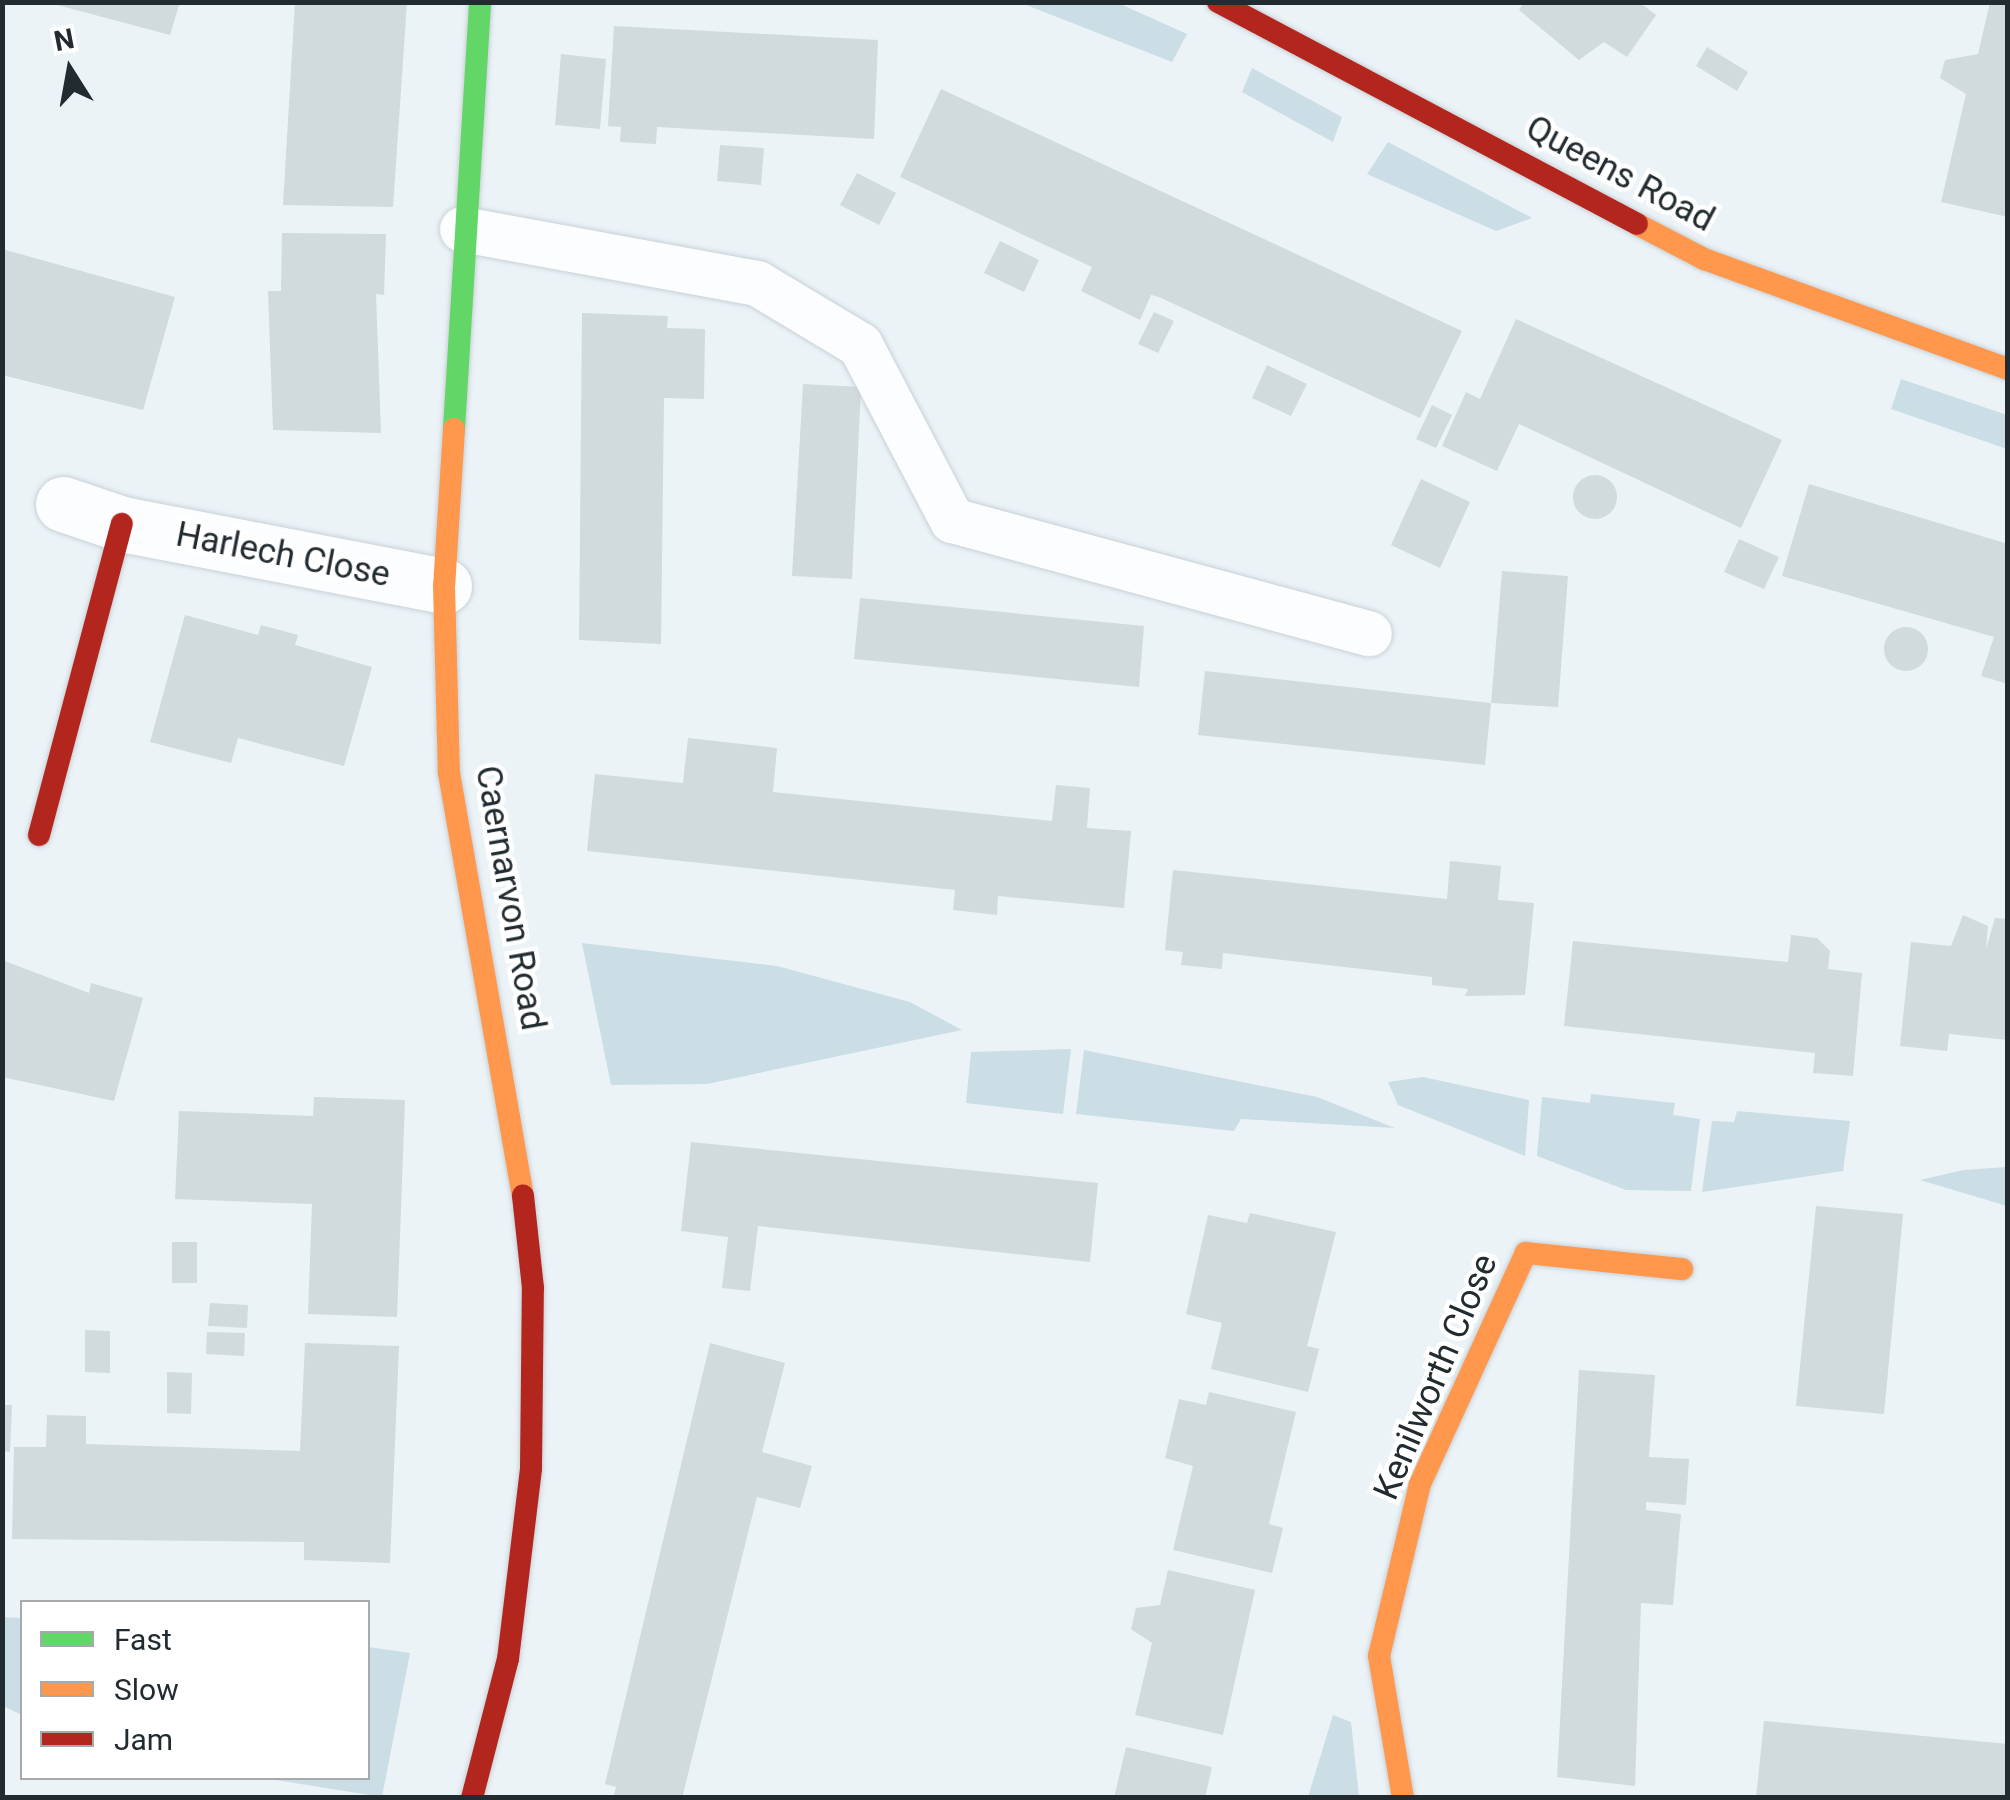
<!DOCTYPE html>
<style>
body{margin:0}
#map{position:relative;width:2010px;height:1800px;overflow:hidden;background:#ebf3f7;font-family:Roboto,sans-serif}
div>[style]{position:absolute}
.green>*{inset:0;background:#cbdde5}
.building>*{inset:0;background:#d1dadc}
.round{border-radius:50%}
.roads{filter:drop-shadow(0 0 2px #c9d1d6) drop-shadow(0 0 2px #c9d1d6)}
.lane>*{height:45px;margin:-22.5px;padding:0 22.5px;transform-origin:22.5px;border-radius:22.5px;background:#fcfdfe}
.street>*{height:55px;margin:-27.5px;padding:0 27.5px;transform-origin:27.5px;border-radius:27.5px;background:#fcfdfe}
.fast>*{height:22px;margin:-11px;padding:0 11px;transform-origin:11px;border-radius:11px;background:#63d668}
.slow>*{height:22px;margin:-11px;padding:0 11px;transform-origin:11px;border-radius:11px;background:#ff974d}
.jam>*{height:22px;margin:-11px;padding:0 11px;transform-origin:11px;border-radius:11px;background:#b3261e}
span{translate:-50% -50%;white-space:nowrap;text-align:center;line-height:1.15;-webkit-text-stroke:9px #fff;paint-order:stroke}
.street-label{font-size:35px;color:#212b30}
.frame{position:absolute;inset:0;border:5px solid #212b30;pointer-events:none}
.legend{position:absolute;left:20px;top:1600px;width:350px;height:180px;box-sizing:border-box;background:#fff;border:2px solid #a6aaac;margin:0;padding:12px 18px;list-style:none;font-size:30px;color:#212b30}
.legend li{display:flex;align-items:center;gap:20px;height:50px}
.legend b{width:50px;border:2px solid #a6aaac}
.north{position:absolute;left:20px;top:20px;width:100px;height:100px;-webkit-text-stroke:8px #fff;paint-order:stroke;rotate:349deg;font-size:28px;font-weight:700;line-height:40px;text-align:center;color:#212b30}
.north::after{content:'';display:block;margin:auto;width:35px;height:45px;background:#212b30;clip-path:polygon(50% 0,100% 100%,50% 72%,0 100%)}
</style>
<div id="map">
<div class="green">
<div style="clip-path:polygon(1021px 3px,1118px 3px,1187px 34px,1172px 62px)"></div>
<div style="clip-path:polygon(1252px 68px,1342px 117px,1333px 142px,1242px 92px)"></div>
<div style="clip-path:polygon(1388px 142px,1532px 218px,1496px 231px,1367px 174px)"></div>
<div style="clip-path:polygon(1901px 379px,2007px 415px,2007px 449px,1891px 409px)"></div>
<div style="clip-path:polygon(582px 943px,777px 966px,910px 1002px,962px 1030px,707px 1084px,611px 1085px)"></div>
<div style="clip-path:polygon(1071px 1049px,1063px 1114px,966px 1103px,971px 1052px)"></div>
<div style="clip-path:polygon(1084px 1050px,1317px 1097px,1395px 1128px,1241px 1119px,1234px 1131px,1076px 1114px)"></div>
<div style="clip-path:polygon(1423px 1077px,1529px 1100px,1525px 1156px,1398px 1105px,1388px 1082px)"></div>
<div style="clip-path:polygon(1591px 1094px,1675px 1103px,1673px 1115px,1700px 1119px,1691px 1191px,1626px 1190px,1537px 1156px,1542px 1097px,1590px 1103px)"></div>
<div style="clip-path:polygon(1737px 1111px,1850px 1121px,1843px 1171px,1702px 1192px,1712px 1121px,1734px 1122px)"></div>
<div style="clip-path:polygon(2007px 1167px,2007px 1206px,1920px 1180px,1963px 1170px)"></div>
<div style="clip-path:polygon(2px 1617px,22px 1618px,22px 1715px,3px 1706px)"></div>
<div style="clip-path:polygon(368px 1647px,410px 1653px,382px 1797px,263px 1778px,368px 1778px)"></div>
<div style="clip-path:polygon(1333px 1715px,1351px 1722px,1359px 1797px,1308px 1797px)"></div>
</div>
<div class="building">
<div style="clip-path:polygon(46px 2px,180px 2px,170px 35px)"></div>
<div style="clip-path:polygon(295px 2px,407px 2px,393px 207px,283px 205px)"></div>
<div style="clip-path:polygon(1524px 2px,1639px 2px,1656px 15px,1627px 57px,1604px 42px,1579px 60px,1519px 10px)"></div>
<div style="clip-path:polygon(1990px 2px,2008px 2px,2008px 217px,1941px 202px,1966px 94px,1940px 78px,1945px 60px,1978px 54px)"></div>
<div style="clip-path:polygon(614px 26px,878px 40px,874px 139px,657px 127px,656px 144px,620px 142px,621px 127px,608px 126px)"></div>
<div style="clip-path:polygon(1707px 47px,1748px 72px,1737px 91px,1696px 66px)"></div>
<div style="clip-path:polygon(561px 54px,606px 59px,600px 129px,555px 125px)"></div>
<div style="clip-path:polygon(941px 89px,1462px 331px,1420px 418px,1159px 297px,1151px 295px,1140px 320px,1081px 291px,1092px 267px,900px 177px)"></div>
<div style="clip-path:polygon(720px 145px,764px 148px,761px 185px,717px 181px)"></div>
<div style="clip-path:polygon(857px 173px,896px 193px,879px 225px,840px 205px)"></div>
<div style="clip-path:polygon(282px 233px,386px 234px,384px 295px,376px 294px,381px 433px,273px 430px,268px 291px,281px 291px)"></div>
<div style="clip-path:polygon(1000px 241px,1039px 260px,1024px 292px,984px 273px)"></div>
<div style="clip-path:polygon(2px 249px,175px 297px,143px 410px,2px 375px)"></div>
<div style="clip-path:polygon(1154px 312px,1174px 321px,1158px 353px,1138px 344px)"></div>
<div style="clip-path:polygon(582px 313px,668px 316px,667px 328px,705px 329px,704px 399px,664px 398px,661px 644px,579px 640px)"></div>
<div style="clip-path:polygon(1516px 319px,1782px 440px,1741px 528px,1519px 424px,1497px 471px,1442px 446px,1466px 392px,1480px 399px)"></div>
<div style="clip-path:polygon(1267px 365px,1307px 384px,1291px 416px,1252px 398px)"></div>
<div style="clip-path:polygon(803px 384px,861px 387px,852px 579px,792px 576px)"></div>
<div style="clip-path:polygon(1432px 405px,1452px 415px,1436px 448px,1416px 439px)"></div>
<div class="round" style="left:1573px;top:475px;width:44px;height:44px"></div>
<div style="clip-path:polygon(1421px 479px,1470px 502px,1440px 568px,1391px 545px)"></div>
<div style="clip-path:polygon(1809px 484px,2008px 544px,2008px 684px,1981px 676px,1994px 637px,1782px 576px)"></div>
<div style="clip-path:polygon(1739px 539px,1779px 557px,1764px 589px,1724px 572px)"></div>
<div style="clip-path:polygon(1502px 571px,1568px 576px,1558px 707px,1491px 703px,1485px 765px,1198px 735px,1205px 671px,1491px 703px)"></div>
<div style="clip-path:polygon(860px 598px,1144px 626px,1139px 687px,854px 659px)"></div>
<div style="clip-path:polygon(185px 615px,258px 635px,261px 625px,298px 635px,295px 645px,372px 667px,344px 766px,238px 738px,231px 763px,150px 742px)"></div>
<div class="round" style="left:1884px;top:627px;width:44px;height:44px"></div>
<div style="clip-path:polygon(688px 738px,777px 748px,773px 792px,1052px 821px,1056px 785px,1090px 788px,1087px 828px,1131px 831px,1124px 908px,998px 896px,997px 915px,953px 910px,955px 890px,587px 851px,595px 774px,683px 783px)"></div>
<div style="clip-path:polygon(1450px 861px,1501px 866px,1498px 900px,1534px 903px,1525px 995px,1465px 996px,1468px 989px,1432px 985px,1432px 977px,1223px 953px,1222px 969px,1181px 965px,1183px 952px,1165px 950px,1173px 870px,1447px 899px)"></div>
<div style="clip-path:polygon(1963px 915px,1988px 926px,1986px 949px,1995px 918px,2008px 919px,2008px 1040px,1949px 1034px,1947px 1051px,1900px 1046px,1911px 942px,1951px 946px)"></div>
<div style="clip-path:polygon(1791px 935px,1817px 938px,1830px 951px,1828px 969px,1862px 973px,1853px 1076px,1813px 1073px,1815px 1053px,1564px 1026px,1573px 941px,1788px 962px)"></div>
<div style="clip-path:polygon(2px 960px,89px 993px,91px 983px,143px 998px,114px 1101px,2px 1077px)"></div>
<div style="clip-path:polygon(314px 1097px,405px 1100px,397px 1317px,308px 1314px,312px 1204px,175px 1199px,179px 1111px,313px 1116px)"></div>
<div style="clip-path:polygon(691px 1142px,1098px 1183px,1090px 1262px,758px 1226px,750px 1291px,722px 1288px,728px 1237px,681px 1231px)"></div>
<div style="clip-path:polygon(1816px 1206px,1903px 1214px,1884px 1414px,1796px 1406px)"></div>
<div style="clip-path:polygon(1250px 1213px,1336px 1232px,1307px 1346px,1319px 1349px,1308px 1392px,1211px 1369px,1222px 1323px,1186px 1314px,1208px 1215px,1247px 1223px)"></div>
<div style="clip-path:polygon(172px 1242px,197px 1242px,197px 1283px,172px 1283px)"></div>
<div style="clip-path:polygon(210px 1303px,248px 1305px,247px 1328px,208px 1326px)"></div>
<div style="clip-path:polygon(85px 1330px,110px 1331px,110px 1373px,85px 1372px)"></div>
<div style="clip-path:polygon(207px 1332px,245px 1333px,244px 1356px,206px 1354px)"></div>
<div style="clip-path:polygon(305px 1343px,399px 1346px,390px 1563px,304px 1560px,304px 1542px,12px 1539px,14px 1447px,46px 1447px,47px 1415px,86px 1416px,86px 1444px,300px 1451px)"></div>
<div style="clip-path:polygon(710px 1343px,785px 1363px,762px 1452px,812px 1466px,800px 1508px,757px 1497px,682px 1798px,613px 1798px,616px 1787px,605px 1784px)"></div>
<div style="clip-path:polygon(1579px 1370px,1655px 1375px,1649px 1457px,1689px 1459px,1686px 1505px,1646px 1502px,1646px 1510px,1681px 1514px,1673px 1605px,1641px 1603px,1635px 1786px,1557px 1777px)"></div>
<div style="clip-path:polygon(167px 1372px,192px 1373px,191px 1414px,167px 1413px)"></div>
<div style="clip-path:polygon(1209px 1392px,1296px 1412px,1269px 1524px,1283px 1528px,1272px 1573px,1173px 1550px,1193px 1466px,1165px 1458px,1179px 1399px,1206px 1405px)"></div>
<div style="clip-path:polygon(2px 1405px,12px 1405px,10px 1452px,2px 1451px)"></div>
<div style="clip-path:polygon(1168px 1570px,1255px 1590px,1223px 1735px,1135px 1715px,1152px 1643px,1131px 1629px,1136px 1608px,1160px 1605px)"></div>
<div style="clip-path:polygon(1764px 1721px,2008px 1744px,2008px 1798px,1756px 1798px)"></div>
<div style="clip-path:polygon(1126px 1747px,1212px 1767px,1205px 1798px,1114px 1798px)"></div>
</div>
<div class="roads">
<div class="lane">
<div style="left:462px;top:229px;width:300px;rotate:10.4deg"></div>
<div style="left:757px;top:283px;width:120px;rotate:31deg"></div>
<div style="left:860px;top:345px;width:198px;rotate:62.3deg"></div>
<div style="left:952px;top:520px;width:432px;rotate:15.2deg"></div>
</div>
<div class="street">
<div style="left:63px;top:504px;width:62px;rotate:18.7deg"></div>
<div style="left:122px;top:524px;width:328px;rotate:10.9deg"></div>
</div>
<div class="fast">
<div style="left:454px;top:429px;width:428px;rotate:-86.5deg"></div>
</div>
<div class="slow">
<div style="left:1637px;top:224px;width:76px;rotate:27.6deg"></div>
<div style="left:1704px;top:259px;width:323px;rotate:19.9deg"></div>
<div style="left:454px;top:429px;width:157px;rotate:93.6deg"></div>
<div style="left:444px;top:586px;width:187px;rotate:88.5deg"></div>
<div style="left:449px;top:773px;width:429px;rotate:80.1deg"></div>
<div style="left:1403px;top:1798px;width:144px;rotate:-99.6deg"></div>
<div style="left:1379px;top:1656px;width:177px;rotate:-76.6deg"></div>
<div style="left:1420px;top:1484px;width:254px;rotate:-65.4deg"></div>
<div style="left:1526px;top:1253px;width:157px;rotate:5.9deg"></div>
</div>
<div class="jam">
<div style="left:1218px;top:2px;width:474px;rotate:27.9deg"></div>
<div style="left:39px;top:835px;width:322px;rotate:-75.1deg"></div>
<div style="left:472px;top:1798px;width:144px;rotate:-75.5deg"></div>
<div style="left:508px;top:1659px;width:192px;rotate:-83.1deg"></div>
<div style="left:531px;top:1468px;width:180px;rotate:-89.4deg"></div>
<div style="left:533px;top:1288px;width:93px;rotate:-96.2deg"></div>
</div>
</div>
<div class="street-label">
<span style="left:1620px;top:174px;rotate:28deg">Queens Road</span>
<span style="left:283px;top:555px;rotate:11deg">Harlech Close</span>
<span style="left:510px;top:898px;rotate:80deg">Caernarvon Road</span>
<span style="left:1436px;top:1377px;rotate:-67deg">Kenilworth Close</span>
</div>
<div class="frame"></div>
<ul class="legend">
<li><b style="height:12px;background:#63d668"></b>Fast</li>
<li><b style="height:12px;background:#ff974d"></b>Slow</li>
<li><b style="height:12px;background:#b3261e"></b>Jam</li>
</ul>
<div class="north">N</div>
</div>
